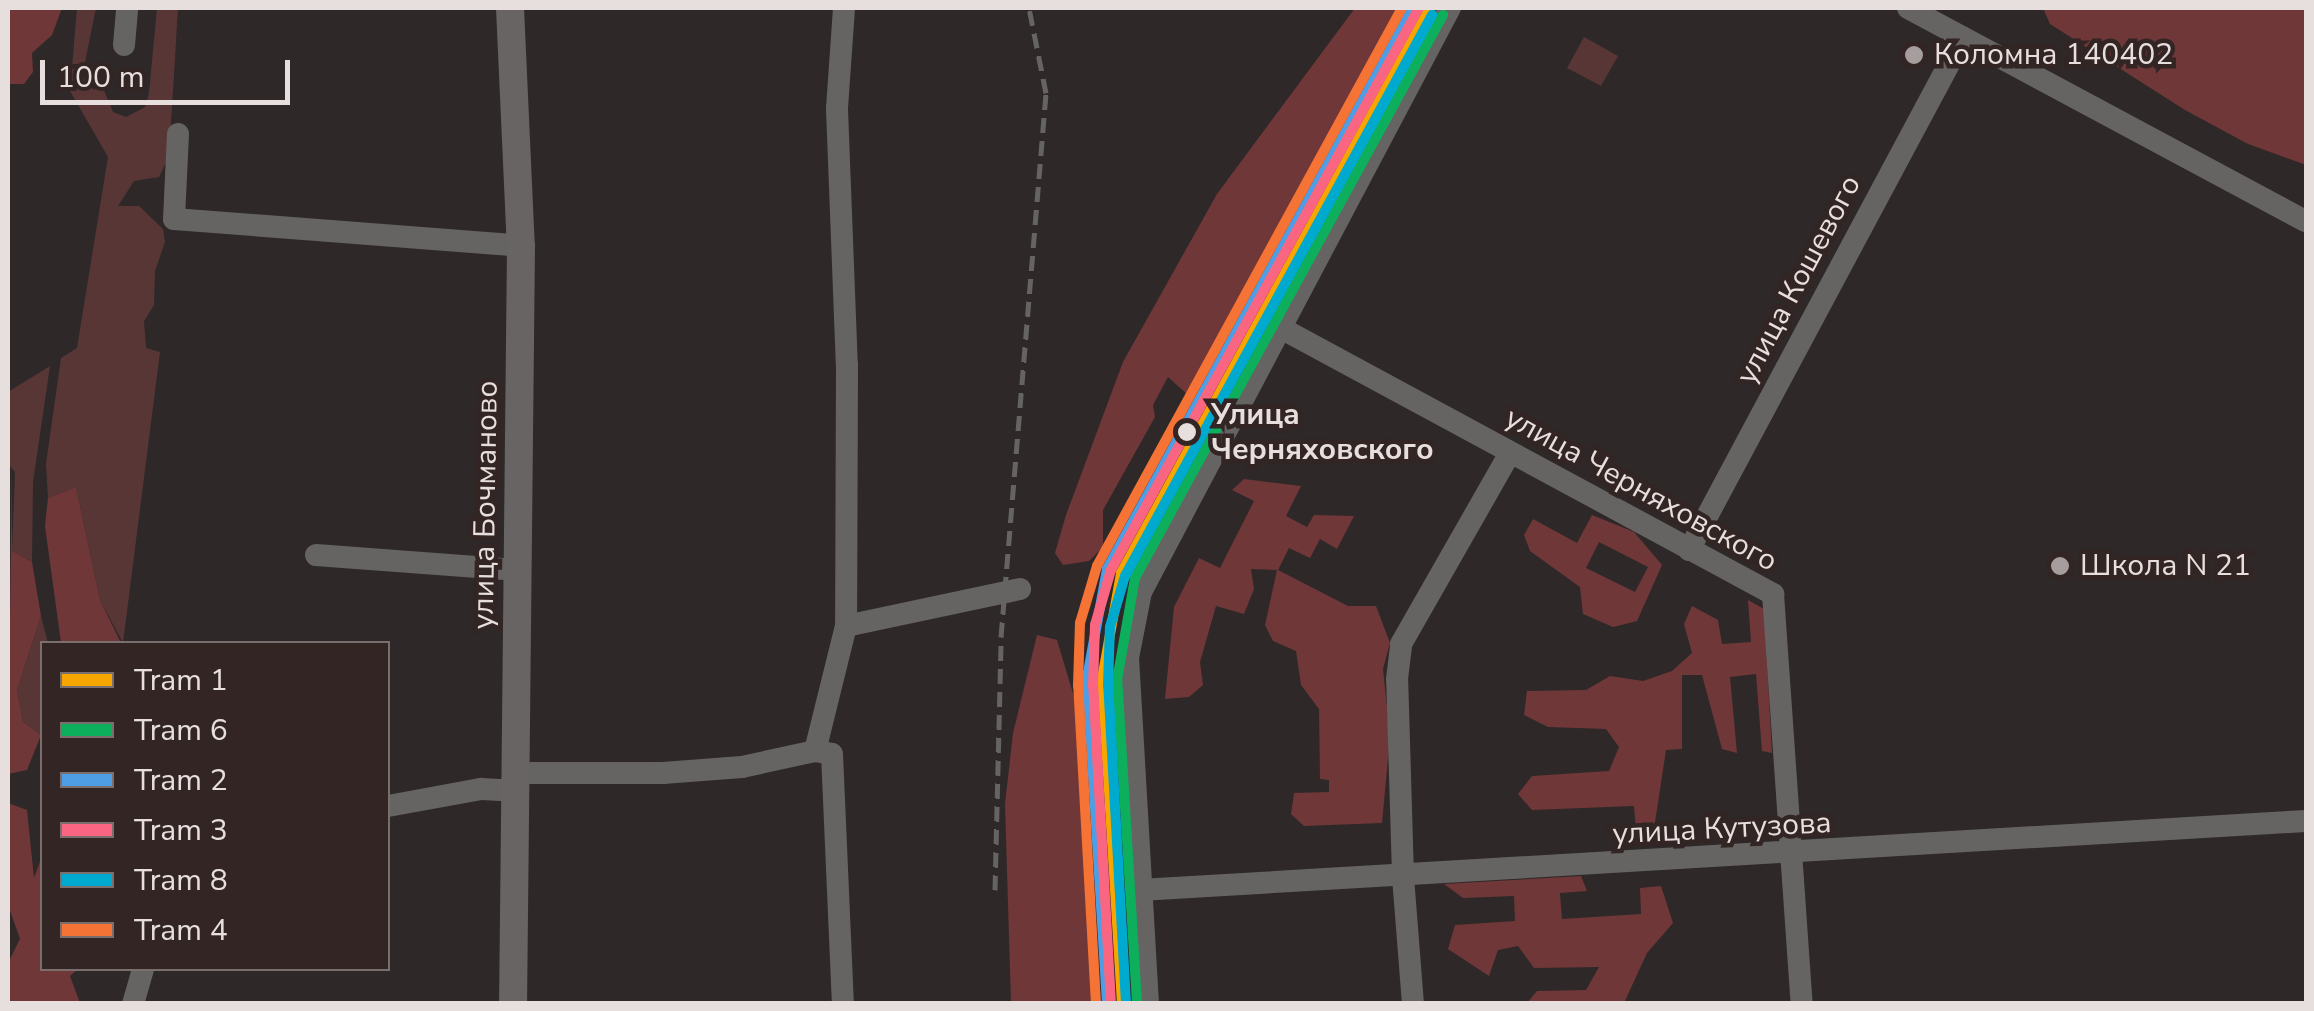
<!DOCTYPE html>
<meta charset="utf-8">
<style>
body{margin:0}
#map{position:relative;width:2314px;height:1011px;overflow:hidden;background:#2e2828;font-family:"Nunito Sans",sans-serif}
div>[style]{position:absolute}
.green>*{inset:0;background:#593636}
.forest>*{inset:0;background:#703738}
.minor>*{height:22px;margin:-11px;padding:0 11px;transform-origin:11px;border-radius:11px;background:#666363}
.major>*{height:28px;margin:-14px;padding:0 14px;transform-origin:14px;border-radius:14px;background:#686464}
.rail>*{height:5px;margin-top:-2.5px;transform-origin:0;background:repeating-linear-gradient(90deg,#666363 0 15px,transparent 0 23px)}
.tram-1>*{height:10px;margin:-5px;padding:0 5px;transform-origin:5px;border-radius:5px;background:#f7a600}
.tram-2>*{height:10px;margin:-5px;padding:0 5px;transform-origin:5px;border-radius:5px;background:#0daf5c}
.tram-3>*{height:10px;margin:-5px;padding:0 5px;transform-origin:5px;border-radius:5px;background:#4d9ee5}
.tram-4>*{height:10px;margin:-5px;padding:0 5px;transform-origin:5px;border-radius:5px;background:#fa6682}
.tram-5>*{height:10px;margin:-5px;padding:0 5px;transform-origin:5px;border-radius:5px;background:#00a9ce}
.tram-6>*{height:10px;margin:-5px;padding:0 5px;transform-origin:5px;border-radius:5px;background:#f57335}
.dots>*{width:28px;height:28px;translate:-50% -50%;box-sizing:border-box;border:5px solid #322524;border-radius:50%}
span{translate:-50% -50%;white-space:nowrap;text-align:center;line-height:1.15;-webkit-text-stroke:9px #322524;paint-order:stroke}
.poi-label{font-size:30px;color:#e7dede}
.left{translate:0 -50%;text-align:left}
.street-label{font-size:30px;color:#e7dede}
.stop-label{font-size:30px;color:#e7dede;font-weight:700}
.frame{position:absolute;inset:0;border:10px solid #e7dede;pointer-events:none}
.legend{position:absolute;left:40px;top:641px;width:350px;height:330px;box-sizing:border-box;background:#322524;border:2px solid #7a6f6e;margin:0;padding:12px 18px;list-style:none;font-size:30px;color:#e7dede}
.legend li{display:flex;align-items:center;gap:20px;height:50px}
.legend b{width:50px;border:2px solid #7a6f6e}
.scale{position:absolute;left:40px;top:60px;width:250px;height:45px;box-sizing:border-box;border:5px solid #e7dede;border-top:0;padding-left:12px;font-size:30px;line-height:35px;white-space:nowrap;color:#e7dede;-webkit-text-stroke:8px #322524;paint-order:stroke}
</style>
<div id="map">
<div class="green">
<div style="clip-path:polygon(77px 8px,96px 8px,82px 77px,94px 90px,100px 81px,113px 112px,126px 117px,145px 107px,149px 93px,157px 8px,178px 8px,169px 156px,159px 177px,134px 181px,118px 206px,139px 206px,163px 229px,165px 242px,155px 271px,154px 305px,144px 321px,146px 348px,160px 352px,123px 643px,100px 600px,76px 487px,48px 498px,46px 464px,61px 358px,77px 348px,108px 157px,70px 91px)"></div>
<div style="clip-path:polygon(1584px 37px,1618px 56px,1601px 86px,1567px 68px)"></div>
<div style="clip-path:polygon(50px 366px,33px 482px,32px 562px,12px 551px,15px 472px,8px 464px,8px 392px)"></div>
<div style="clip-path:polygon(41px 616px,48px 643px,42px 644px,41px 735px,23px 722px,17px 690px)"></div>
</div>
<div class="forest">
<div style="clip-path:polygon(8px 8px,62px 8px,52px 35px,32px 53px,33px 72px,24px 84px,8px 84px)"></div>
<div style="clip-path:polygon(1355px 8px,1407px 8px,1200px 385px,1188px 395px,1168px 377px,1153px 405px,1155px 417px,1103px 510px,1103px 547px,1089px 561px,1063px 565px,1055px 553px,1066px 515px,1123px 362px,1217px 194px)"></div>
<div style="clip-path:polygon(2043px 8px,2306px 8px,2306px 165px,2248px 144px,2185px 110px,2050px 24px)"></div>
<div style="clip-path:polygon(12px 463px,12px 551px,32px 562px,41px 616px,17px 690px,23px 722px,41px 735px,27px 770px,8px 774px)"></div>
<div style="clip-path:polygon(1244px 479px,1301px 486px,1286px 516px,1307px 527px,1314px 515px,1354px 516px,1337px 549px,1320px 539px,1310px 558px,1289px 548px,1278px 570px,1348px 606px,1376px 606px,1390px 643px,1383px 669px,1390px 737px,1382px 823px,1304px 826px,1291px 814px,1294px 793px,1329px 792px,1329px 780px,1320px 779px,1319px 709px,1301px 685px,1296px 651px,1273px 641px,1265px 625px,1277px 570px,1251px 569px,1254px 589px,1244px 614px,1216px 606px,1200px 662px,1203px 685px,1189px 697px,1165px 699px,1174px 607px,1199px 558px,1220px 568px,1254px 501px,1232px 490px)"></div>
<div style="clip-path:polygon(76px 487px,100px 600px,121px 643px,61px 643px,45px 526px,48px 498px)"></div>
<div style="clip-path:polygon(evenodd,1592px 515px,1634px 532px,1662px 565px,1637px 621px,1613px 627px,1583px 614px,1580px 587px,1530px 551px,1524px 535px,1533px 519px,1577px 543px,1592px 515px,1599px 542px,1648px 567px,1635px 592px,1586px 568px,1599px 542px)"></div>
<div style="clip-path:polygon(1748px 600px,1764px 609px,1772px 753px,1762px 751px,1756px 674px,1730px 677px,1737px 753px,1722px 749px,1702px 675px,1682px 675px,1682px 749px,1666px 750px,1654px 829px,1636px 831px,1634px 806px,1532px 810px,1518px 794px,1532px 776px,1609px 771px,1619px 747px,1606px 729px,1548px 727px,1524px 715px,1527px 691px,1586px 690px,1610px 676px,1643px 681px,1672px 671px,1692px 653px,1684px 624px,1692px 606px,1718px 620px,1722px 644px,1751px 642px)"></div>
<div style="clip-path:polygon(1037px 635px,1057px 640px,1084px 730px,1101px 1003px,1011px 1003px,1005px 804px,1013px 733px)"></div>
<div style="clip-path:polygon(8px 803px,27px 810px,34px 878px,42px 856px,42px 968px,78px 969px,70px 976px,80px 1003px,8px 1003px,8px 963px,20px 939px,8px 905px)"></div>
<div style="clip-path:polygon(1581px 876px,1587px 891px,1560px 893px,1562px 919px,1641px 914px,1640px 888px,1661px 886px,1673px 923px,1647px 953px,1624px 1003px,1527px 1003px,1537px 991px,1586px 990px,1599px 967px,1534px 968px,1518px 946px,1498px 950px,1489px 976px,1448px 949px,1455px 925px,1515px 921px,1514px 896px,1463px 898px,1444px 884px)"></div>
</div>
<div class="minor">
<div style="left:844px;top:8px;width:101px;rotate:94deg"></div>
<div style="left:837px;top:109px;width:256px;rotate:87.8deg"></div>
<div style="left:847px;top:365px;width:261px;rotate:90.2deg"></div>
<div style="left:1908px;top:8px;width:451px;rotate:28.2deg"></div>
<div style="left:124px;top:45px;width:37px;rotate:-85deg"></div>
<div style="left:178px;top:134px;width:85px;rotate:92.7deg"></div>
<div style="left:174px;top:219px;width:348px;rotate:4.4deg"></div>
<div style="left:1279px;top:327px;width:562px;rotate:28.39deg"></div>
<div style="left:1773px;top:594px;width:411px;rotate:86deg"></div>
<div style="left:1689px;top:550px;width:581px;rotate:-61.85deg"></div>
<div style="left:316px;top:555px;width:202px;rotate:4.3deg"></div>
<div style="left:815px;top:751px;width:17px;rotate:10deg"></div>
<div style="left:832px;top:754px;width:250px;rotate:87.5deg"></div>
<div style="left:517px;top:773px;width:146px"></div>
<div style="left:663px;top:773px;width:79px;rotate:-4.3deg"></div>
<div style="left:742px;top:767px;width:75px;rotate:-12.4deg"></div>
<div style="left:815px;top:751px;width:129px;rotate:-76.1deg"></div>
<div style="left:846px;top:626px;width:178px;rotate:-12deg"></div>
<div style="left:388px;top:806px;width:95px;rotate:-10.4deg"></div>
<div style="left:481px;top:789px;width:35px;rotate:3deg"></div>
<div style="left:1140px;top:890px;width:1168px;rotate:-3.39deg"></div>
<div style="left:133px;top:1004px;width:37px;rotate:-74deg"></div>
<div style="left:1148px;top:1004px;width:347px;rotate:-93.3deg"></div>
<div style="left:1128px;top:658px;width:67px;rotate:-78.9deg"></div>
<div style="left:1141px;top:592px;width:661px;rotate:-62.12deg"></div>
<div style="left:1413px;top:1004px;width:128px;rotate:-94.5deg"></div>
<div style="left:1403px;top:876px;width:197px;rotate:-91.7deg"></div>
<div style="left:1397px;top:679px;width:35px;rotate:-83deg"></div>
<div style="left:1401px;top:644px;width:220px;rotate:-60.3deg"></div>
</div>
<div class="major">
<div style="left:510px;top:8px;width:238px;rotate:87.4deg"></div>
<div style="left:521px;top:246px;width:758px;rotate:90.6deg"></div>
</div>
<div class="rail">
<div style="left:995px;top:890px;width:253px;rotate:-88.6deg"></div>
<div style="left:1001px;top:637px;width:546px;rotate:-85.27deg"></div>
<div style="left:1046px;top:93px;width:87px;rotate:-101.3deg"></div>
</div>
<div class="tram-1">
<div style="left:1122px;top:1004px;width:326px;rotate:-93.5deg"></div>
<div style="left:1102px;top:679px;width:108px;rotate:-79.8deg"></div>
<div style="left:1121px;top:573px;width:644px;rotate:-61.33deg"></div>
</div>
<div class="tram-2">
<div style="left:1137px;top:1003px;width:324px;rotate:-93.5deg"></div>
<div style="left:1117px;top:680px;width:104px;rotate:-80deg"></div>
<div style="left:1135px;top:578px;width:642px;rotate:-61.32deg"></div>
</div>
<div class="tram-3">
<div style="left:1107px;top:1004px;width:327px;rotate:-93.5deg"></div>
<div style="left:1087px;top:678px;width:111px;rotate:-79.6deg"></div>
<div style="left:1107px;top:569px;width:639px;rotate:-61.39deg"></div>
</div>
<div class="tram-4">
<div style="left:1111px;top:1004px;width:319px;rotate:-93.2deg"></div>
<div style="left:1093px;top:686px;width:61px;rotate:-88.1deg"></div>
<div style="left:1095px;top:625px;width:57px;rotate:-73.8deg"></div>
<div style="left:1111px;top:570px;width:641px;rotate:-61.28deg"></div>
</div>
<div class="tram-5">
<div style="left:1126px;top:1003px;width:318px;rotate:-93.2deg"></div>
<div style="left:1108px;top:686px;width:59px;rotate:-88.1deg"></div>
<div style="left:1110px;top:627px;width:53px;rotate:-73.6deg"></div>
<div style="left:1125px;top:576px;width:640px;rotate:-61.31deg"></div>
</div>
<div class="tram-6">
<div style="left:1096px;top:1004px;width:319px;rotate:-93.2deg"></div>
<div style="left:1078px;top:686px;width:63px;rotate:-88.2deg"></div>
<div style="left:1080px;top:623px;width:59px;rotate:-73.4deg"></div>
<div style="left:1097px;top:566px;width:636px;rotate:-61.34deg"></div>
</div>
<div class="dots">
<div style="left:1914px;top:55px;background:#a69e9e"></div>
<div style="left:1187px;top:432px;background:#e7dede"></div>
<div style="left:2060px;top:566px;background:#a69e9e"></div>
</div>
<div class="poi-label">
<span class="left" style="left:1934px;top:55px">Коломна 140402</span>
<span class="left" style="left:2080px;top:566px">Школа N 21</span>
</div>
<div class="street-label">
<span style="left:1799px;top:280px;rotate:-62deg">улица Кошевого</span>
<span style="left:1641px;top:490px;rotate:29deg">улица Черняховского</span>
<span style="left:486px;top:505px;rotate:-89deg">улица Бочманово</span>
<span style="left:1722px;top:829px;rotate:-3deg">улица Кутузова</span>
</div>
<div class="stop-label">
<span class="left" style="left:1211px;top:432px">Улица<br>Черняховского</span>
</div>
<div class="frame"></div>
<ul class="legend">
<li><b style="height:12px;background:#f7a600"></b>Tram 1</li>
<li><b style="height:12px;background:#0daf5c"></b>Tram 6</li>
<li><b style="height:12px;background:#4d9ee5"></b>Tram 2</li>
<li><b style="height:12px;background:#fa6682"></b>Tram 3</li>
<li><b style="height:12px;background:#00a9ce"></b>Tram 8</li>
<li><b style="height:12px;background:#f57335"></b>Tram 4</li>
</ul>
<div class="scale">100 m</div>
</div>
